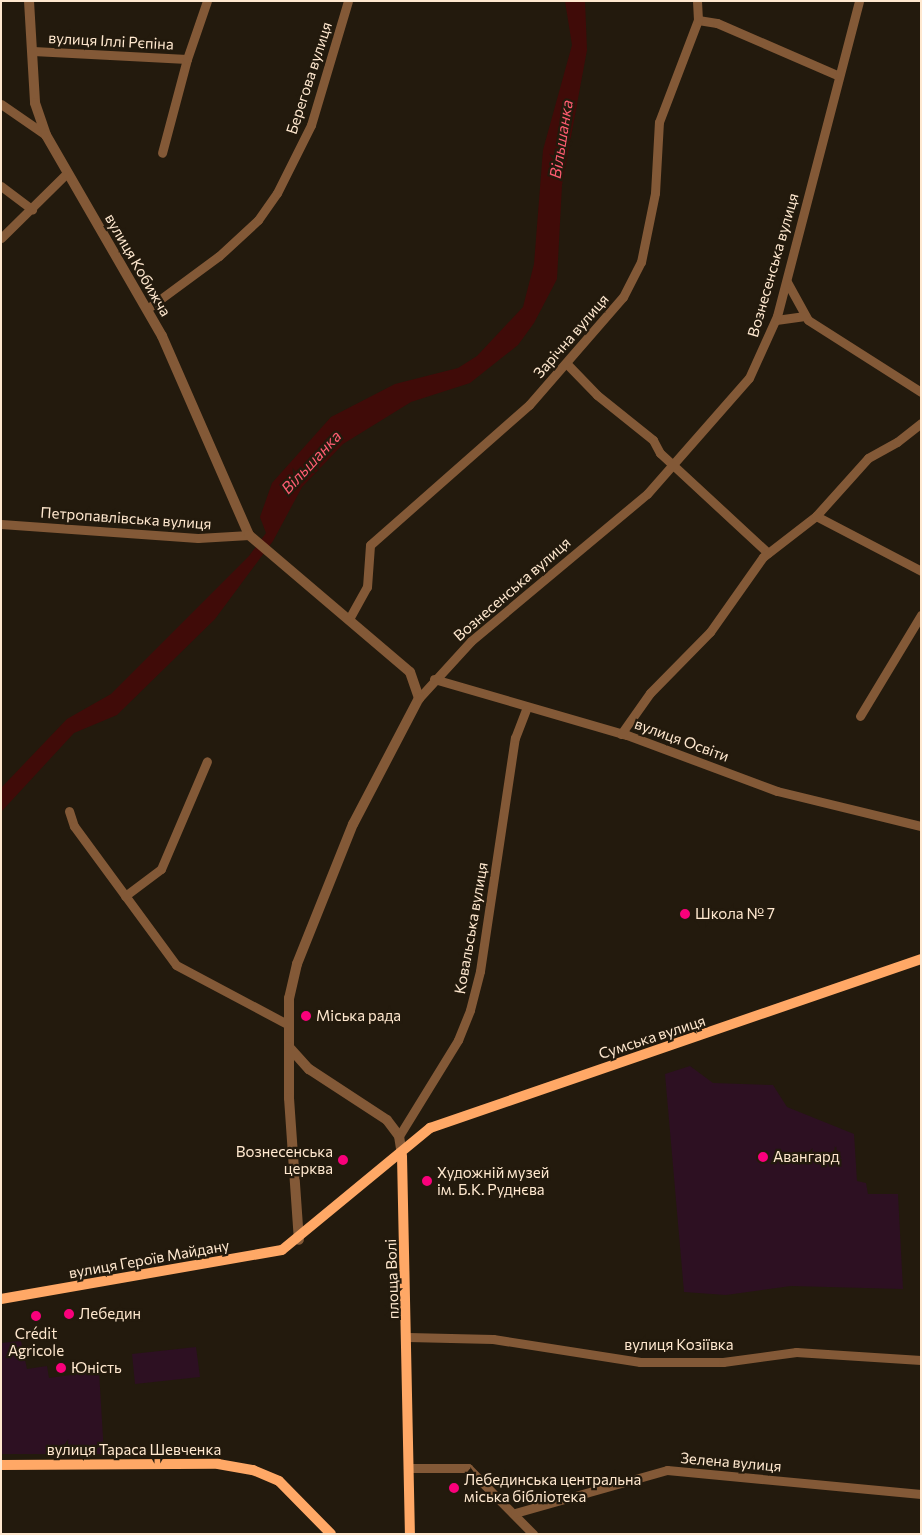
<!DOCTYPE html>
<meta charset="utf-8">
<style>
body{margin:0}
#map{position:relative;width:922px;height:1535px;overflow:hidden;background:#231a0d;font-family:Commissioner,sans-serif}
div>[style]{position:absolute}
.green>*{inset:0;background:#2d1022}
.water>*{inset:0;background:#400b08}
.minor>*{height:9px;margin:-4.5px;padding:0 4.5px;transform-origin:4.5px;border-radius:4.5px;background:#835937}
.tertiary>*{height:10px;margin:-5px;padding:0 5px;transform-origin:5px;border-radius:5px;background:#835937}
.secondary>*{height:10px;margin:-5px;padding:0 5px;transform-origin:5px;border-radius:5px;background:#ffa866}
.dots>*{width:14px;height:14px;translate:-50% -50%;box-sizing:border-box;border:2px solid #231a0d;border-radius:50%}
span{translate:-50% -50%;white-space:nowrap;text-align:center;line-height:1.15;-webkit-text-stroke:4.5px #231a0d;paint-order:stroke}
.street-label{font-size:15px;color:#ffe8cf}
.poi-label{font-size:15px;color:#ffe8cf}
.left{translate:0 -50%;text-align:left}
.right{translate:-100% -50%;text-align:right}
.water-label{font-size:16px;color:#ff5d72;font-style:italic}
.frame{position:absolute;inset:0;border:2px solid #ffe8cf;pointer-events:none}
</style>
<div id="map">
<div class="green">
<div style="clip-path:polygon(690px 1066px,713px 1083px,773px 1085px,787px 1107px,854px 1134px,857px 1181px,866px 1183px,868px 1194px,898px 1194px,903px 1289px,791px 1286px,726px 1295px,684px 1292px,665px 1074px)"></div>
<div style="clip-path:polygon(21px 1341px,27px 1369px,47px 1366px,49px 1378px,99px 1371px,104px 1454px,1px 1454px,1px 1343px)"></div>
<div style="clip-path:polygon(196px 1347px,200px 1377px,135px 1384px,132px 1354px)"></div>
</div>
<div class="water">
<div style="clip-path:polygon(565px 1px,585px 1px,587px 50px,562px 185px,557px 279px,534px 323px,518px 345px,470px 383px,411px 402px,343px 444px,302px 487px,273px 541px,215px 619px,117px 715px,74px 733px,1px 812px,1px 788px,67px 719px,111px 694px,249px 556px,266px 533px,260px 517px,272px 483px,331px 417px,395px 384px,458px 368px,477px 356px,523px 307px,534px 264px,543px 150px,572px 45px)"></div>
</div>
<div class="minor">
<div style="left:698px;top:20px;width:19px;rotate:9deg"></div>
<div style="left:717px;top:23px;width:131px;rotate:23.4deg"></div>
<div style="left:33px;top:51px;width:154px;rotate:3deg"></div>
<div style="left:187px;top:59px;width:97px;rotate:104.9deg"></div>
<div style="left:187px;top:59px;width:61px;rotate:-71deg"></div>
<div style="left:1px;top:104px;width:55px;rotate:34.6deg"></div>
<div style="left:1px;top:186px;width:39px;rotate:37deg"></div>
<div style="left:1px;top:238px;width:91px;rotate:-44.6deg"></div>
<div style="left:787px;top:282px;width:43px;rotate:61.1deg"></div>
<div style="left:808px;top:320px;width:134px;rotate:32.5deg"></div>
<div style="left:147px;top:309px;width:89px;rotate:-36.4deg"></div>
<div style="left:219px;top:256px;width:53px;rotate:-42.7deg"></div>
<div style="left:258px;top:220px;width:33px;rotate:-55deg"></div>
<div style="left:277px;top:193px;width:76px;rotate:-63.4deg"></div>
<div style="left:311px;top:125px;width:129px;rotate:-73.4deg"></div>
<div style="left:776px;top:320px;width:29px;rotate:-8deg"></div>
<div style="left:567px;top:364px;width:43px;rotate:45.9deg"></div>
<div style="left:597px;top:395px;width:72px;rotate:38.8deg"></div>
<div style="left:653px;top:440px;width:15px;rotate:62deg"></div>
<div style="left:660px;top:453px;width:147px;rotate:42.8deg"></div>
<div style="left:816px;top:516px;width:119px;rotate:27.6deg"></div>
<div style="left:1px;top:524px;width:197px;rotate:4.1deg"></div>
<div style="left:198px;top:538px;width:51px;rotate:-3.4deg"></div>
<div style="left:349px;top:619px;width:37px;rotate:-61deg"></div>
<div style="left:367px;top:587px;width:42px;rotate:-85.9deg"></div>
<div style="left:370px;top:545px;width:212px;rotate:-41.4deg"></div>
<div style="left:529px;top:405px;width:143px;rotate:-49deg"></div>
<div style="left:623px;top:297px;width:39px;rotate:-63deg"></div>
<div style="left:641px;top:262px;width:70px;rotate:-78.5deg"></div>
<div style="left:655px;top:193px;width:71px;rotate:-86.8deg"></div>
<div style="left:659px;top:122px;width:109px;rotate:-69.1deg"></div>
<div style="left:698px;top:20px;width:19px;rotate:-93deg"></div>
<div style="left:434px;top:679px;width:201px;rotate:16.2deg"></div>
<div style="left:627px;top:735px;width:160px;rotate:20.5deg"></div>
<div style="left:777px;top:791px;width:148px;rotate:13.7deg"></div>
<div style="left:419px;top:698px;width:77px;rotate:-47.6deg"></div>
<div style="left:471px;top:641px;width:229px;rotate:-39.9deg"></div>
<div style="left:647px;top:494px;width:154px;rotate:-48.7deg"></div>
<div style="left:749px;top:378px;width:68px;rotate:-65.7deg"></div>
<div style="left:777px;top:316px;width:325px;rotate:-75.4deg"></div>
<div style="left:860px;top:716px;width:118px;rotate:-58.9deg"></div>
<div style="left:621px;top:734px;width:50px;rotate:-54.7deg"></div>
<div style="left:650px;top:693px;width:86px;rotate:-45.5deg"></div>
<div style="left:710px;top:632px;width:92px;rotate:-54.8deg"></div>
<div style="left:763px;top:557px;width:67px;rotate:-37.7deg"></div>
<div style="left:816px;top:516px;width:78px;rotate:-48.1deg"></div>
<div style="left:868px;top:458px;width:33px;rotate:-29deg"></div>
<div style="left:897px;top:442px;width:31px;rotate:-38deg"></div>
<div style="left:69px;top:811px;width:16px;rotate:72deg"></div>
<div style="left:74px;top:826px;width:172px;rotate:53.7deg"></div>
<div style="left:176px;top:965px;width:128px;rotate:28deg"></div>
<div style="left:125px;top:896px;width:45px;rotate:-36.9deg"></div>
<div style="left:161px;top:869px;width:117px;rotate:-66.9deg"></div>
<div style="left:399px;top:1136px;width:113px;rotate:-58.4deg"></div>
<div style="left:458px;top:1040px;width:32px;rotate:-68deg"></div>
<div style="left:470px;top:1010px;width:40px;rotate:-75.6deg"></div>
<div style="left:480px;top:971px;width:236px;rotate:-81.5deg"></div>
<div style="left:515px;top:738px;width:31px;rotate:-69deg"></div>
<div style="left:408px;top:1337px;width:85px;rotate:1.3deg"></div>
<div style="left:493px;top:1339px;width:149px;rotate:8.9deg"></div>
<div style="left:640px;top:1362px;width:83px"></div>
<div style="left:723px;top:1362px;width:74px;rotate:-7.8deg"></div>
<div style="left:796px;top:1352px;width:125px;rotate:3.7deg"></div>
<div style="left:408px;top:1468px;width:60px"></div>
<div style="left:468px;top:1468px;width:93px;rotate:45.4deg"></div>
<div style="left:515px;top:1513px;width:158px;rotate:-15.8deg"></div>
<div style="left:667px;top:1470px;width:255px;rotate:5.4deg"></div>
</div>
<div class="tertiary">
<div style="left:29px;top:1px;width:102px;rotate:86.6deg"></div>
<div style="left:35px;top:103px;width:34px;rotate:71deg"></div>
<div style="left:46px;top:135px;width:232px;rotate:60deg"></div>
<div style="left:162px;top:336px;width:217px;rotate:66.4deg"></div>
<div style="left:249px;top:535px;width:211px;rotate:40.4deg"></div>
<div style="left:410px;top:672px;width:28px;rotate:71deg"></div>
<div style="left:419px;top:698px;width:142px;rotate:117.6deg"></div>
<div style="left:353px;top:824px;width:151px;rotate:111.8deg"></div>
<div style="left:297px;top:964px;width:35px;rotate:103deg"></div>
<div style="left:289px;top:998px;width:100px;rotate:90deg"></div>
<div style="left:289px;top:1098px;width:142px;rotate:86deg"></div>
<div style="left:289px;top:1047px;width:30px;rotate:48deg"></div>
<div style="left:309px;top:1069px;width:93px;rotate:33.2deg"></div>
<div style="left:387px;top:1120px;width:20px;rotate:53deg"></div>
<div style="left:399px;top:1136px;width:20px;rotate:81deg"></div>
</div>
<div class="secondary">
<div style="left:402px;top:1156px;width:378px;rotate:88.8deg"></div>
<div style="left:1px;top:1299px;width:285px;rotate:-9.9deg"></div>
<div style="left:282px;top:1250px;width:192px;rotate:-39.5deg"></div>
<div style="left:430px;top:1128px;width:519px;rotate:-18.99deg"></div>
<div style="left:1px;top:1465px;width:217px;rotate:-0.3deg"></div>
<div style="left:218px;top:1464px;width:36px;rotate:10deg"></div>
<div style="left:253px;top:1470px;width:28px;rotate:23deg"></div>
<div style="left:279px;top:1481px;width:74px;rotate:45.5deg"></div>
</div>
<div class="dots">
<div style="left:685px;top:914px;background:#fa007b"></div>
<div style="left:306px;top:1016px;background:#fa007b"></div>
<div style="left:763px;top:1157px;background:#fa007b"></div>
<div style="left:343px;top:1160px;background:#fa007b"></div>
<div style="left:427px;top:1181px;background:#fa007b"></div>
<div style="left:69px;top:1314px;background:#fa007b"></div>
<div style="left:36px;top:1316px;background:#fa007b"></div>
<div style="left:61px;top:1368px;background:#fa007b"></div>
<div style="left:454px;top:1488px;background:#fa007b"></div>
</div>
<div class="street-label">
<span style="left:111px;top:41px;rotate:3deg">вулиця Іллі Рєпіна</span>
<span style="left:309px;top:78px;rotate:-72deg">Берегова вулиця</span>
<span style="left:138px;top:265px;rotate:60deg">вулиця Кобижча</span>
<span style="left:773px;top:265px;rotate:-74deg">Вознесенська вулиця</span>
<span style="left:571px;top:336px;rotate:-49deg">Зарічна вулиця</span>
<span style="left:126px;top:518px;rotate:4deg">Петропавлівська вулиця</span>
<span style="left:512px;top:589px;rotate:-41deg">Вознесенська вулиця</span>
<span style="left:682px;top:740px;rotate:20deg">вулиця Освіти</span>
<span style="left:471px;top:928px;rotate:-80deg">Ковальська вулиця</span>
<span style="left:652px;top:1037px;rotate:-18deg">Сумська вулиця</span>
<span style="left:149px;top:1259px;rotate:-10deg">вулиця Героїв Майдану</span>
<span style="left:392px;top:1279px;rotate:-92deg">площа Волі</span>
<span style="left:679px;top:1345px">вулиця Козіївка</span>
<span style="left:134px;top:1450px">вулиця Тараса Шевченка</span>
<span style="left:731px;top:1462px;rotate:5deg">Зелена вулиця</span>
</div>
<div class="poi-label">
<span class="left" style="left:695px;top:914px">Школа № 7</span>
<span class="left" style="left:316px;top:1016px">Міська рада</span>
<span class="right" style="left:333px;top:1160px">Вознесенська<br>церква</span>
<span class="left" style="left:773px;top:1157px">Авангард</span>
<span class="left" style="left:437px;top:1181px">Художній музей<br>ім. Б.К. Руднєва</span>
<span class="left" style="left:79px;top:1314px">Лебедин</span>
<span style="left:36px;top:1342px">Crédit<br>Agricole</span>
<span class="left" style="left:71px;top:1368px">Юність</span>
<span class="left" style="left:464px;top:1488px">Лебединська центральна<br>міська бібліотека</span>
</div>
<div class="water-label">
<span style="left:561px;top:139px;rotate:-81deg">Вільшанка</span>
<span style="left:311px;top:462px;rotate:-47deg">Вільшанка</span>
</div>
<div class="frame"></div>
</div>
